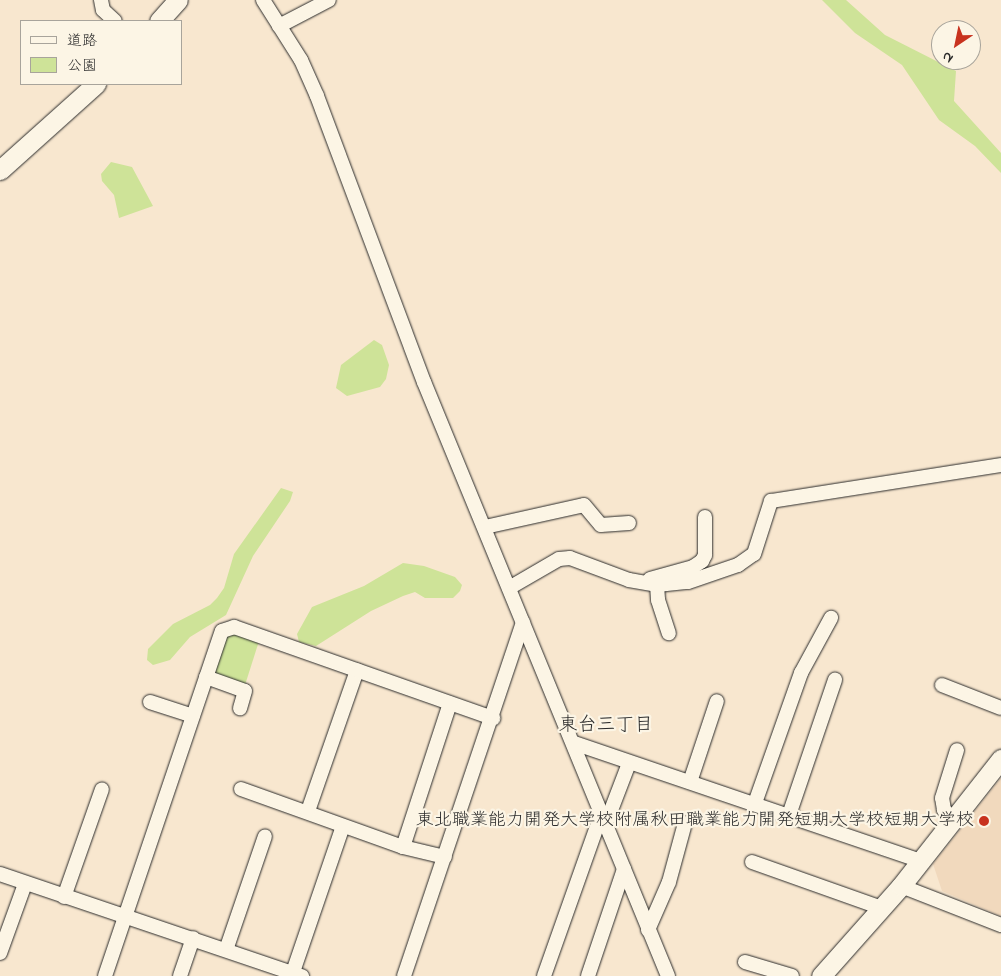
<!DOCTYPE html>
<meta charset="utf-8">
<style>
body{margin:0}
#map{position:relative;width:1001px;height:976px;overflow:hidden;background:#f8e7cf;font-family:"Indie Flower","Klee One",sans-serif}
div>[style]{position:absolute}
.built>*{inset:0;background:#f1d9bd}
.green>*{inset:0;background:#cee398}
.roads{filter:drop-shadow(0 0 1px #2b2b2b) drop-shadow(0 0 1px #2b2b2b)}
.street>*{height:14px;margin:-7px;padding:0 7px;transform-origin:7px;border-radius:7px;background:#fcf5e5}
.secondary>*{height:19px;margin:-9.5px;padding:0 9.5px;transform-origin:9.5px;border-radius:9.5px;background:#fcf5e5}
.dots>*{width:14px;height:14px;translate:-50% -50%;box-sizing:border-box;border:2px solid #fcf5e5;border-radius:50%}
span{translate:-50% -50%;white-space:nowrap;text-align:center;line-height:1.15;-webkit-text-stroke:4.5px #fcf5e5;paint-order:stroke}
.poi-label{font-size:18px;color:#2b2b2b}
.right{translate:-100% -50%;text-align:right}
.neighbourhood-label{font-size:19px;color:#2b2b2b}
.legend{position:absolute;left:20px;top:20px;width:162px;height:65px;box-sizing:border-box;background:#fcf5e5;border:1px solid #a8a49b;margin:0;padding:6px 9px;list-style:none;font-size:15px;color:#2b2b2b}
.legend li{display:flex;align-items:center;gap:10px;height:25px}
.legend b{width:25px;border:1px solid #a8a49b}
.north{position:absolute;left:931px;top:20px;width:50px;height:50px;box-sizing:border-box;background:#fcf5e5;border:1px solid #a8a49b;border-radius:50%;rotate:214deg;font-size:14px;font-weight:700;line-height:20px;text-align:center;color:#2b2b2b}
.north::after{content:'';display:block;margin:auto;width:18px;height:22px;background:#c8321e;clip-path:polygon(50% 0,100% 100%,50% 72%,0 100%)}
</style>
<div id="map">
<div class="built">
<div style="clip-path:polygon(1001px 778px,1001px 916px,942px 891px,933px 864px)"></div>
</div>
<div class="green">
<div style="clip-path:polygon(822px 0,846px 0,885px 35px,956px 71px,954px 101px,1001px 153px,1001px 173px,975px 146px,939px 120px,902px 65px,855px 33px)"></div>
<div style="clip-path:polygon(111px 162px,132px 167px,153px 206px,119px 218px,114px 195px,102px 181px,101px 174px)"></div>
<div style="clip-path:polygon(374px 340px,382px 345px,389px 365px,386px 379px,380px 387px,347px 396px,336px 388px,341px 365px)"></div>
<div style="clip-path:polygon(281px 488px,293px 492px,290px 501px,253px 556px,226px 615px,190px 637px,170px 660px,153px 665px,147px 660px,148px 649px,173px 624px,210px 605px,217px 598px,224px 588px,234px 554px)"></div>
<div style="clip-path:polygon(403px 563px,424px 566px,455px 577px,462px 585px,460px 591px,453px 598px,425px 598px,415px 592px,403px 596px,371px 611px,316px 646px,299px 642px,297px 634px,312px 607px,364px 586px)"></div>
<div style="clip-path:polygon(234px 633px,259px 641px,245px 685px,210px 674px,224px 635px)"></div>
</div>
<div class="roads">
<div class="street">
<div style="left:101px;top:0;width:10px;rotate:79deg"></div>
<div style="left:103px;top:10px;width:16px;rotate:43deg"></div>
<div style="left:263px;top:0;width:71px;rotate:57.7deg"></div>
<div style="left:301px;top:60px;width:39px;rotate:66deg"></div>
<div style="left:317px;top:96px;width:305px;rotate:69.5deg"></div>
<div style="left:424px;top:382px;width:642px;rotate:67.67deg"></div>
<div style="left:279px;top:26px;width:56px;rotate:-27.5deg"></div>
<div style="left:485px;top:527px;width:101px;rotate:-12.5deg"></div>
<div style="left:584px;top:505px;width:26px;rotate:50deg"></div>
<div style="left:601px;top:525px;width:28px;rotate:-4deg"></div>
<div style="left:650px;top:579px;width:45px;rotate:-15.6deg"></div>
<div style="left:693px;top:567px;width:11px;rotate:-34deg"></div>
<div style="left:702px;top:561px;width:7px;rotate:-63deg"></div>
<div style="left:705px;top:555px;width:38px;rotate:-90deg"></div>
<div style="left:657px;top:585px;width:15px;rotate:86deg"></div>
<div style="left:658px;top:600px;width:35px;rotate:72deg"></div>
<div style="left:509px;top:588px;width:58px;rotate:-30.1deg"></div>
<div style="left:559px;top:559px;width:11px;rotate:-5deg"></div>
<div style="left:570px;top:558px;width:63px;rotate:20.4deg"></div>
<div style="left:629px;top:580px;width:28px;rotate:10deg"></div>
<div style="left:657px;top:585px;width:31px;rotate:-6deg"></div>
<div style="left:688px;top:582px;width:53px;rotate:-18.8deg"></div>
<div style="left:738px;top:565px;width:19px;rotate:-35deg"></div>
<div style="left:754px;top:554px;width:56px;rotate:-72.2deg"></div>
<div style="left:771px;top:501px;width:233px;rotate:-8.9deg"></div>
<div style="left:206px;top:677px;width:41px;rotate:19.7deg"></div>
<div style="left:245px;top:691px;width:18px;rotate:106deg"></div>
<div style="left:942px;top:685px;width:63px;rotate:21.3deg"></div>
<div style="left:150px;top:702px;width:45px;rotate:18deg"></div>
<div style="left:574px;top:743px;width:366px;rotate:18.8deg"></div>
<div style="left:690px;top:782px;width:85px;rotate:-71.6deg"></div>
<div style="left:241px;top:789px;width:172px;rotate:19.7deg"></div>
<div style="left:403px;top:847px;width:43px;rotate:13.4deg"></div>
<div style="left:755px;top:803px;width:138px;rotate:-70.5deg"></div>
<div style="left:801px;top:673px;width:63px;rotate:-61.4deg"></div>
<div style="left:308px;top:811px;width:149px;rotate:-70.8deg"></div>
<div style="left:789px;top:815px;width:143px;rotate:-71.2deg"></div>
<div style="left:953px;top:819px;width:13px;rotate:-135deg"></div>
<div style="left:944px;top:810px;width:12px;rotate:-99deg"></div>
<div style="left:942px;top:798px;width:50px;rotate:-72.6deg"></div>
<div style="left:605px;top:826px;width:67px;rotate:-69.1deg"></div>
<div style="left:403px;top:847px;width:151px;rotate:-71.9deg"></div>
<div style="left:752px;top:862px;width:138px;rotate:19.5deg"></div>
<div style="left:0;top:874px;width:319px;rotate:18.7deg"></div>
<div style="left:901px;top:886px;width:107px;rotate:21.3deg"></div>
<div style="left:64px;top:897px;width:114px;rotate:-70.6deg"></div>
<div style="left:648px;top:930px;width:52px;rotate:-66.4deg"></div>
<div style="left:669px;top:882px;width:61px;rotate:-74.8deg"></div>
<div style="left:226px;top:950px;width:120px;rotate:-71.1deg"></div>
<div style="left:0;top:953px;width:73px;rotate:-70.1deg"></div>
<div style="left:745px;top:962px;width:49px;rotate:16.6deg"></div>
<div style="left:293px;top:972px;width:154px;rotate:-71.1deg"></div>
<div style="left:105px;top:976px;width:364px;rotate:-71.3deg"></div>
<div style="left:222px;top:631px;width:13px;rotate:-18deg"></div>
<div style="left:234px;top:627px;width:275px;rotate:19.4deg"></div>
<div style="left:180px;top:976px;width:40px;rotate:-71.1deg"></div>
<div style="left:404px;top:976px;width:373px;rotate:-71.4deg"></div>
<div style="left:544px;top:976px;width:171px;rotate:-70.5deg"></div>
<div style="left:588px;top:976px;width:113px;rotate:-71.4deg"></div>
</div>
<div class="secondary">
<div style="left:159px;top:21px;width:28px;rotate:-48deg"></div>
<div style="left:0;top:170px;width:129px;rotate:-41.9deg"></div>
<div style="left:821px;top:976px;width:120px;rotate:-48.4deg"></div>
<div style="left:901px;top:886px;width:162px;rotate:-51.8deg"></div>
</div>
</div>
<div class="dots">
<div style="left:984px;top:821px;background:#c8321e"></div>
</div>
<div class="poi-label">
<span class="right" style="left:974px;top:821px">東北職業能力開発大学校附属秋田職業能力開発短期大学校短期大学校</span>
</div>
<div class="neighbourhood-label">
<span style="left:606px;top:726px">東台三丁目</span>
</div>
<ul class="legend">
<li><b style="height:6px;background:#fcf5e5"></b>道路</li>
<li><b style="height:14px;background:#cee398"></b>公園</li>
</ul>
<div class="north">N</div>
</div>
